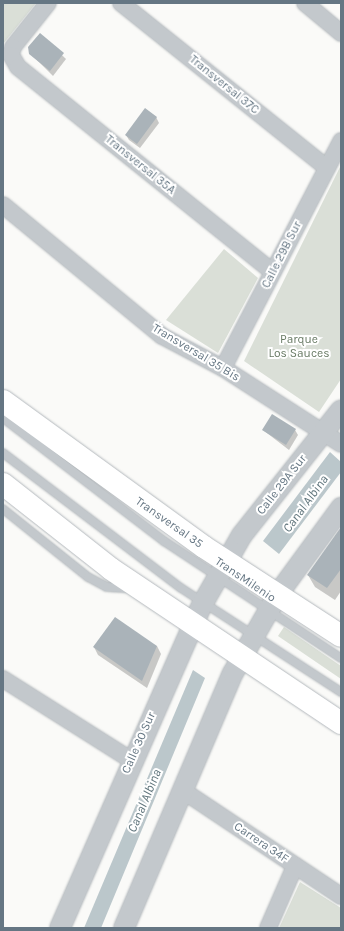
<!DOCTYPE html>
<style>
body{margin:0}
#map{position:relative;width:344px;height:931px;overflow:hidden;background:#fafaf8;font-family:Karla,sans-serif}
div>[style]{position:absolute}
.green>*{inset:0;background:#dadfd7}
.water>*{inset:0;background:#bbc7cb}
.shadow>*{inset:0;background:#0003}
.building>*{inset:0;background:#aab3b9}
.roads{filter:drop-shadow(0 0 1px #b4b9bd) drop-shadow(0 0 1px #b4b9bd)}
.service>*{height:8px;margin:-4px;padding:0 4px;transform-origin:4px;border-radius:4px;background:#c3c8cc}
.minor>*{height:16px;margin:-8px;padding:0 8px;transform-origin:8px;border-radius:8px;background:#c3c8cc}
.tertiary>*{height:20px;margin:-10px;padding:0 10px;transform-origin:10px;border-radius:10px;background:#c3c8cc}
.trunk>*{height:22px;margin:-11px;padding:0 11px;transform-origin:11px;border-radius:11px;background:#fff}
span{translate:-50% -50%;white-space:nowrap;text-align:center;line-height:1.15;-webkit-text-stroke:4px #fff;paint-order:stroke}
.street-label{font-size:12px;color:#657683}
.park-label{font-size:12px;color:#687a64}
.water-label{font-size:13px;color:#60757c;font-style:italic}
.frame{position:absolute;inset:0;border:4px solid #657683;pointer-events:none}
</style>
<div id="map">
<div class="green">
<div style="clip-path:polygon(3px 3px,36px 3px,3px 44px)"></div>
<div style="clip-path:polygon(341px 165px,341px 379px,319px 412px,244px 361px)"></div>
<div style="clip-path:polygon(224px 249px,258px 278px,218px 353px,166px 320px)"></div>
<div style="clip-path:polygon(284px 627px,341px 666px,341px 679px,278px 636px)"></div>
<div style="clip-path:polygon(300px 882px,341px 908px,341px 928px,279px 928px)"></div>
</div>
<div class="water">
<div style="clip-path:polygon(330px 452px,341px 462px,341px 472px,279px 554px,263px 541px)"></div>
<div style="clip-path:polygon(193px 670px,205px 678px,101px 928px,84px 928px)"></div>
</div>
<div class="shadow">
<div style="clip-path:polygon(40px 34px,66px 59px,53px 76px,31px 54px)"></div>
<div style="clip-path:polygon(156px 117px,159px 123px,140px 148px,129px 140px,126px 135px)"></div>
<div style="clip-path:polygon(263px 430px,295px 430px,298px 435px,289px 450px)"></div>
<div style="clip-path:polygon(341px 529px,341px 591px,335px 600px,315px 587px,308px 575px)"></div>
<div style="clip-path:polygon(157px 646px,161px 654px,147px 688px,98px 655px,94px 647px)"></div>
</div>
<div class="building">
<div style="clip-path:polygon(40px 33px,64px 53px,50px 71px,29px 54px,28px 47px)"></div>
<div style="clip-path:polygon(145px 108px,157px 117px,137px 144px,125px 135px)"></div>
<div style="clip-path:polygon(272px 414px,296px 429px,286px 445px,262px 430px)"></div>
<div style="clip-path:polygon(341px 527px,341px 569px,327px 588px,307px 575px)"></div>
<div style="clip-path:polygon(115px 617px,157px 646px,142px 681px,93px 647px)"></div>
</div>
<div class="roads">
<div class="service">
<div style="left:3px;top:418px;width:203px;rotate:37.4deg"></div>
<div style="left:164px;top:541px;width:212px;rotate:33.5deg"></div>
<div style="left:3px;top:453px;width:223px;rotate:37.2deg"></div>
<div style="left:181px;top:588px;width:191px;rotate:33deg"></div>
<div style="left:3px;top:509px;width:109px;rotate:38.7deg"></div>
<div style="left:88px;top:577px;width:21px;rotate:28deg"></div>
<div style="left:107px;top:587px;width:26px;rotate:4deg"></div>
</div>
<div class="minor">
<div style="left:48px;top:3px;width:56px;rotate:128.5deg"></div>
<div style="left:13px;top:47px;width:8px;rotate:104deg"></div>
<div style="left:11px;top:55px;width:14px;rotate:60deg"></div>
<div style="left:18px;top:67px;width:327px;rotate:38.8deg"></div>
<div style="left:121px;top:3px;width:264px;rotate:38.7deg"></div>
<div style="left:305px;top:3px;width:47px;rotate:39.8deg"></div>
<div style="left:3px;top:205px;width:206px;rotate:39.5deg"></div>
<div style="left:162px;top:336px;width:69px;rotate:27.7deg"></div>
<div style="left:223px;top:368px;width:140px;rotate:32.8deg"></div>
<div style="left:223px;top:368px;width:256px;rotate:-62.5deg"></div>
<div style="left:3px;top:679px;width:151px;rotate:32.3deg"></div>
<div style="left:182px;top:790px;width:191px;rotate:33.7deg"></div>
<div style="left:268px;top:928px;width:68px;rotate:-66.5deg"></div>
</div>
<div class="tertiary">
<div style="left:60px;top:928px;width:355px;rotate:-66.3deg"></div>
<div style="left:203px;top:603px;width:78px;rotate:-60.2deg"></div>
<div style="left:242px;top:535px;width:159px;rotate:-51.6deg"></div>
<div style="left:124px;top:928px;width:277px;rotate:-66.9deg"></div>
<div style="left:233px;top:673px;width:91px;rotate:-60.3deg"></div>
<div style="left:278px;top:594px;width:107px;rotate:-53.8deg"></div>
</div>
<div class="trunk">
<div style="left:3px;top:401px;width:248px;rotate:36deg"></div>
<div style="left:204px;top:547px;width:163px;rotate:33deg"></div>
<div style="left:3px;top:484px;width:137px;rotate:38.2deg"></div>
<div style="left:111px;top:569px;width:277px;rotate:33.8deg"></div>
</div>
</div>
<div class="street-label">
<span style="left:224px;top:85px;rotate:39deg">Transversal 37C</span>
<span style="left:140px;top:165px;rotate:39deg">Transversal 35A</span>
<span style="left:282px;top:255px;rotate:-63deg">Calle 29B Sur</span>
<span style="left:196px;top:353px;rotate:31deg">Transversal 35 Bis</span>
<span style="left:282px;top:485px;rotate:-52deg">Calle 29A Sur</span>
<span style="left:169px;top:523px;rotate:35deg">Transversal 35</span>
<span style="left:245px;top:580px;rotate:34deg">TransMilenio</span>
<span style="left:139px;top:743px;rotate:-66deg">Calle 30 Sur</span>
<span style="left:261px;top:843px;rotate:34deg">Carrera 34F</span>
</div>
<div class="park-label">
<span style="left:299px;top:347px">Parque<br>Los Sauces</span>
</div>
<div class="water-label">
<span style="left:306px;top:504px;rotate:-54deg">Canal Albina</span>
<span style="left:145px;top:801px;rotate:-67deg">Canal Albina</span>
</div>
<div class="frame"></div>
</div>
